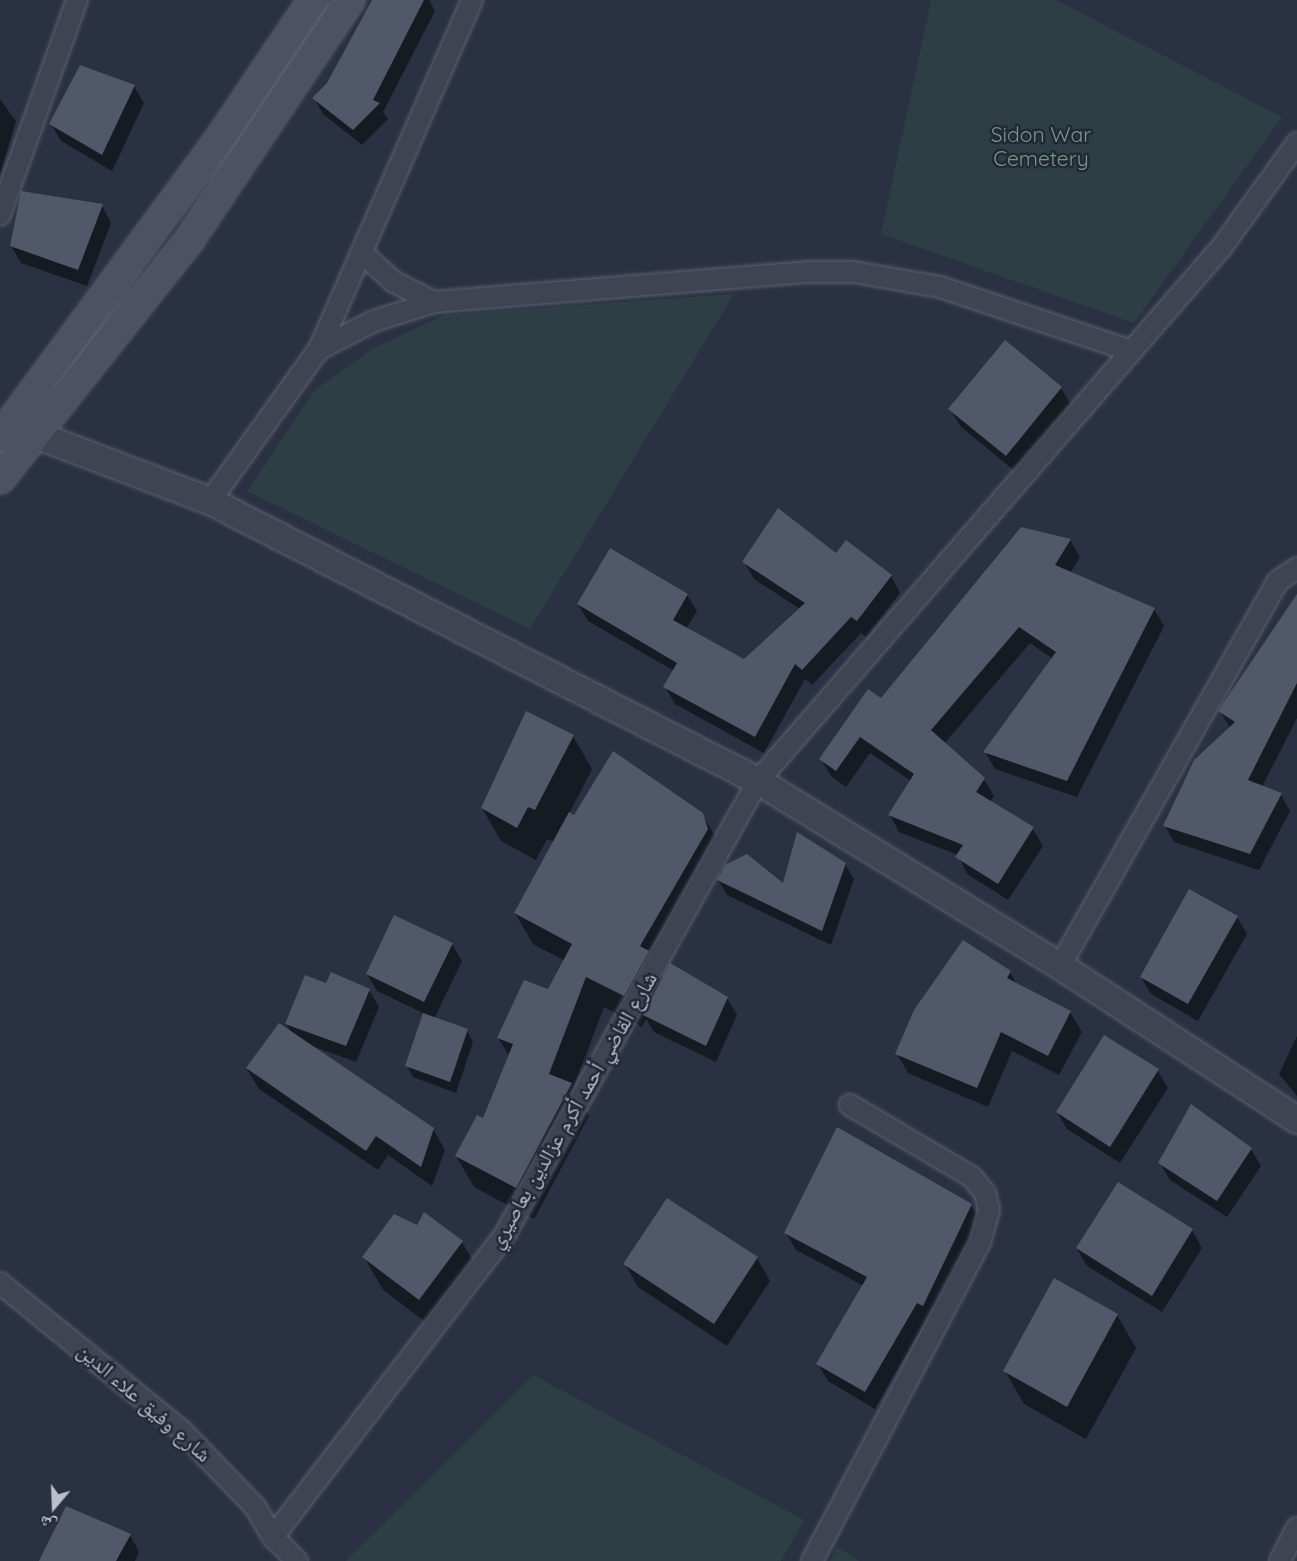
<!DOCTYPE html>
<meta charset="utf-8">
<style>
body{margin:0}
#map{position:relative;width:1297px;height:1561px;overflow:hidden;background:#2a3142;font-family:Quicksand,"Noto Naskh Arabic",sans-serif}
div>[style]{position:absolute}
.green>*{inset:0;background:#2d3f44}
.shadow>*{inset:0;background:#0007}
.building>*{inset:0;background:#50586a}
.roads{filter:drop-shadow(0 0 2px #5c616f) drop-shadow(0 0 2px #5c616f)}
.minor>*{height:20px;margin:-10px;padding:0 10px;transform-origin:10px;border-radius:10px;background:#3e4452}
.tertiary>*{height:26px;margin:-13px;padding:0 13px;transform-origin:13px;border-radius:13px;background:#3e4452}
.secondary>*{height:28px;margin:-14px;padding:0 14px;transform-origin:14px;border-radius:14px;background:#4c5264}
span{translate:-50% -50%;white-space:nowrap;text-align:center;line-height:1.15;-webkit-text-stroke:5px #232837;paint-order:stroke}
.park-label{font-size:21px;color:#749a82}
.street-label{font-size:21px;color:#bbbfcb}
.north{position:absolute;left:24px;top:1477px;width:60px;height:60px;-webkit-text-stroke:4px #232837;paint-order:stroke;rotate:199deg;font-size:16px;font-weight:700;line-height:24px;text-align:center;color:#bbbfcb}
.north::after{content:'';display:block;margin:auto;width:21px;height:27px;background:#bbbfcb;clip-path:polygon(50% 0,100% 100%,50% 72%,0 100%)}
</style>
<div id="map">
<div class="green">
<div style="clip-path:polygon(931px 0,1056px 0,1282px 117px,1134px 323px,881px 234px)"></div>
<div style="clip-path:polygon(734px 294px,530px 629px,247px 491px,315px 390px,372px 349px,444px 315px)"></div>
<div style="clip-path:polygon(533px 1375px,804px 1520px,781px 1561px,346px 1561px)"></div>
<div style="clip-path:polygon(837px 1547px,859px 1561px,830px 1561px)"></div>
</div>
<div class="shadow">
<div style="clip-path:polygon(373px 0,429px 0,435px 11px,383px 112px,388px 119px,362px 145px,323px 114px,314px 98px,328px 84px)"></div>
<div style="clip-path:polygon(134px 86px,144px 103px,112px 171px,61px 141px,51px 124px)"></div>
<div style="clip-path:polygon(0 99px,16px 121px,0 175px)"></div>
<div style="clip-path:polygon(102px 206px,111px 223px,87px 286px,21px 263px,11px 246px)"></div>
<div style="clip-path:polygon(1061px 388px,1071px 405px,1016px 472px,960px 426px,950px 409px)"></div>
<div style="clip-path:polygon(1070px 540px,1080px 557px,1070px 573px,1154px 609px,1164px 626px,1077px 797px,995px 769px,985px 752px,1053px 659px,1030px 643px,944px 744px,984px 779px,994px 796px,990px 802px,1033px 829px,1043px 846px,1008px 900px,967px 874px,958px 855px,899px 832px,890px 815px,911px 781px,870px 753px,846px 787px,831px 776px,821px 759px,881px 700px)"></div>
<div style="clip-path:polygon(836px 555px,891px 576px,900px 593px,866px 637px,861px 633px,812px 685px,805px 679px,764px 753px,675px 704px,665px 687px,674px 671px,588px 621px,578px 604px,687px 595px,697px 611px,686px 629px,744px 661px,800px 609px,754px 579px,744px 562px)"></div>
<div style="clip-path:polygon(1297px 599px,1297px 718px,1262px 787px,1281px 795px,1290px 811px,1259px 870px,1174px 842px,1165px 826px,1230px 728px,1220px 711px)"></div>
<div style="clip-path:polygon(573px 736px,592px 769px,569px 814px,574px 817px,702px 814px,721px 846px,726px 861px,721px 869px,746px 856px,784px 885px,845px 864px,854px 879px,831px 945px,727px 895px,718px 880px,721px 869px,660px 973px,664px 979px,727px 998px,737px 1015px,716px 1062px,654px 1032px,646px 1019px,642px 1027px,604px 1007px,573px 1089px,589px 1116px,534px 1219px,474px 1187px,456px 1156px,484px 1120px,510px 1057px,498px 1038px,549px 991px,565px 961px,533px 944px,515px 913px,554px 842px,547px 839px,536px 860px,501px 841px,482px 808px)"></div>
<div style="clip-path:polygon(1237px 917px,1247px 934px,1198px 1021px,1151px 994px,1141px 977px)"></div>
<div style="clip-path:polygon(452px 944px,462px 961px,434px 1019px,467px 1030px,473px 1042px,456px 1093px,413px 1077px,407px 1066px,425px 1014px,377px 991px,367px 974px)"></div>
<div style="clip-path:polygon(1010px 972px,1017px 985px,1070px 1012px,1082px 1032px,1059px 1075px,1012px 1051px,988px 1107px,908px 1073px,897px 1054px)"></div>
<div style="clip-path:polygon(327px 985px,369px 990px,379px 1007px,356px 1062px,312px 1046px,433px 1129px,445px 1150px,432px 1186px,388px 1155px,378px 1170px,259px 1089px,247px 1069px,293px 1034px,286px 1024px)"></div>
<div style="clip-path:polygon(1297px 1036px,1297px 1096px,1279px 1074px)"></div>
<div style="clip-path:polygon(1158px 1071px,1168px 1088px,1120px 1163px,1067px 1129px,1057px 1112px)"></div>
<div style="clip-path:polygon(1251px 1149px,1261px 1166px,1227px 1217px,1170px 1180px,1160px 1163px)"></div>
<div style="clip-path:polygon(1118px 1184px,1192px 1230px,1202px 1248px,1162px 1312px,1087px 1266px,1077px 1249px)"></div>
<div style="clip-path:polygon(971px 1205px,981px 1222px,933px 1322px,927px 1319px,875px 1409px,828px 1381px,818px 1364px,864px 1286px,796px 1250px,786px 1233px)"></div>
<div style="clip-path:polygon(418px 1226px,462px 1242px,481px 1275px,439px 1332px,383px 1290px,364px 1257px)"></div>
<div style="clip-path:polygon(757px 1258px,770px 1281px,727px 1346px,638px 1287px,625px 1264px)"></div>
<div style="clip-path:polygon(1117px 1315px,1136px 1348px,1086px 1439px,1024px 1404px,1005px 1371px)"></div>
<div style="clip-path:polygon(130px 1535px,139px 1552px,135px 1561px,40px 1561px)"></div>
</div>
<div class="building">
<div style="clip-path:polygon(372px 0,424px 0,373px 100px,380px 103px,353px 130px,312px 98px,327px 83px)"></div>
<div style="clip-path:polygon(80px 65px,135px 85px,102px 155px,49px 124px)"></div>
<div style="clip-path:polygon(21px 191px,103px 204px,78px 270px,10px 246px)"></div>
<div style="clip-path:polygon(1005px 340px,1062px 387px,1006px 456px,948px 409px)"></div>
<div style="clip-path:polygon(778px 508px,836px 553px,846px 540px,892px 575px,857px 621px,851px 617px,802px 670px,795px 664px,755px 737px,663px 687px,677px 663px,577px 604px,610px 548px,688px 594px,673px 620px,744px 659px,805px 603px,742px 562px)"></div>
<div style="clip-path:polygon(1021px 527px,1071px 539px,1055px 565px,1155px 608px,1067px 781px,983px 752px,1056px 652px,1019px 627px,931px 730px,985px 778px,976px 792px,1034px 827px,998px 884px,955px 857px,963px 845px,888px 815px,914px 774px,860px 737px,836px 771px,819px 759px,868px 689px,881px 698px)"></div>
<div style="clip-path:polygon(1297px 594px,1297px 683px,1248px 780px,1282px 793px,1250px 854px,1163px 826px,1194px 760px,1235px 722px,1218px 711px)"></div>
<div style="clip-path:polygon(526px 711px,574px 735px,535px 810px,528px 807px,517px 828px,481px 808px)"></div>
<div style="clip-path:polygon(613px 751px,703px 813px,708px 829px,640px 946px,649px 951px,624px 996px,586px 977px,549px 1074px,572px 1083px,516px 1188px,455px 1156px,477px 1115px,483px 1118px,513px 1044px,497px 1038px,524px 980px,548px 989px,572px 944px,514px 913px,569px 812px,574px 815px)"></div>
<div style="clip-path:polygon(797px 832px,846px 863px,822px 931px,717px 880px,725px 865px,747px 854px,783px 883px)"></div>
<div style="clip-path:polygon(1189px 889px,1238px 916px,1188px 1004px,1140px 977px)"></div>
<div style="clip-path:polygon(394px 915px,453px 943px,424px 1002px,366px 974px)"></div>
<div style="clip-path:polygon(963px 940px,1011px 971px,1007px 978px,1071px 1011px,1048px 1056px,1001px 1032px,977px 1088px,895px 1054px,914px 1010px)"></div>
<div style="clip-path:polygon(670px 963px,728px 997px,706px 1046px,643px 1015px)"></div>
<div style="clip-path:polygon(331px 972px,370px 989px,346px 1046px,285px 1024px,305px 975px,326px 983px)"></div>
<div style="clip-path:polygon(423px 1013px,468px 1029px,450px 1082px,405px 1066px)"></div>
<div style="clip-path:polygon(279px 1023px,434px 1128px,421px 1167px,376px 1136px,366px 1151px,246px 1068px)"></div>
<div style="clip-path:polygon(1104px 1035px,1159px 1069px,1110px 1147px,1056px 1112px)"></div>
<div style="clip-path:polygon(1191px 1104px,1252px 1148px,1217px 1201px,1158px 1163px)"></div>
<div style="clip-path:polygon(837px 1127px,972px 1204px,923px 1306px,917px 1303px,865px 1392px,816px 1364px,867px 1277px,784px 1233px)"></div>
<div style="clip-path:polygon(1118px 1182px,1193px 1229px,1152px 1296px,1076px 1248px)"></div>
<div style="clip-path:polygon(667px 1198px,758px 1257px,714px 1324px,623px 1264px)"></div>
<div style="clip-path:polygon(424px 1212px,463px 1241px,419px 1300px,362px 1257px,394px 1214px,417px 1225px)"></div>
<div style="clip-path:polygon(1054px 1278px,1118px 1314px,1067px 1407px,1003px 1371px)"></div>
<div style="clip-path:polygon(66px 1506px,131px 1534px,116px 1561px,39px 1561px)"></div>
</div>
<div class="roads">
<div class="minor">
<div style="left:0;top:215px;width:228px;rotate:-70.3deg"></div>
<div style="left:363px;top:254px;width:42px;rotate:42.1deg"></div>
<div style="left:394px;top:282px;width:45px;rotate:26.6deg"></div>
<div style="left:319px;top:349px;width:62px;rotate:-27deg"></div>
<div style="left:374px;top:321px;width:63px;rotate:-17.6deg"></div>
<div style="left:434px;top:302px;width:376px;rotate:-4.6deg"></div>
<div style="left:809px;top:272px;width:45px"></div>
<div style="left:854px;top:272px;width:87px;rotate:9.9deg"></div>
<div style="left:940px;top:287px;width:201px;rotate:18.5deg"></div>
<div style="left:210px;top:501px;width:187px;rotate:-54.4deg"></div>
<div style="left:319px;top:349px;width:381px;rotate:-66.3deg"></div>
<div style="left:1060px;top:966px;width:442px;rotate:-60.5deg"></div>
<div style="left:1278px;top:581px;width:23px;rotate:-34deg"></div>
<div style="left:0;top:1283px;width:233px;rotate:39.1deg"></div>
<div style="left:181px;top:1430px;width:108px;rotate:46.1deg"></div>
<div style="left:256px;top:1508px;width:34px;rotate:60deg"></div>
<div style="left:273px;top:1537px;width:34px;rotate:45deg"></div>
<div style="left:273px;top:1537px;width:379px;rotate:-52.5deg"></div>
<div style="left:504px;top:1236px;width:521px;rotate:-60.83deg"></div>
<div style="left:758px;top:781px;width:706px;rotate:-49.02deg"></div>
<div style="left:1221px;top:248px;width:130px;rotate:-54.1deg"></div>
<div style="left:812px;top:1561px;width:361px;rotate:-62.2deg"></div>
<div style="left:980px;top:1242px;width:33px;rotate:-74deg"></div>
<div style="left:989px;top:1210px;width:17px;rotate:-103deg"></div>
<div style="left:985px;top:1193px;width:21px;rotate:-129deg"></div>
<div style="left:972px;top:1177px;width:142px;rotate:-149.5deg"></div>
<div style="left:1280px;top:1561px;width:37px;rotate:-63deg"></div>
</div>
<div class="tertiary">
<div style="left:39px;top:436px;width:183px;rotate:20.8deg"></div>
<div style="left:210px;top:501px;width:615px;rotate:27.06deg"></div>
<div style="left:758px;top:781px;width:354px;rotate:31.5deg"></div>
<div style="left:1060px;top:966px;width:283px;rotate:33deg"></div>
</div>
<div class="secondary">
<div style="left:0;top:437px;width:376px;rotate:-53.6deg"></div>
<div style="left:223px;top:134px;width:161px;rotate:-56.1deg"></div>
<div style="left:0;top:479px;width:306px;rotate:-51.6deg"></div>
<div style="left:190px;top:239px;width:288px;rotate:-56.2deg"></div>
</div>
</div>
<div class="park-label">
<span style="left:1041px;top:146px">Sidon War<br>Cemetery</span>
</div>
<div class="street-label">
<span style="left:572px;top:1110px;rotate:-60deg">شارع القاضي أحمد أكرم عزالدين بعاصيري</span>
<span style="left:145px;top:1402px;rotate:41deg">شارع وفيق علاء الدين</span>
</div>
<div class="north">ش</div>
</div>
